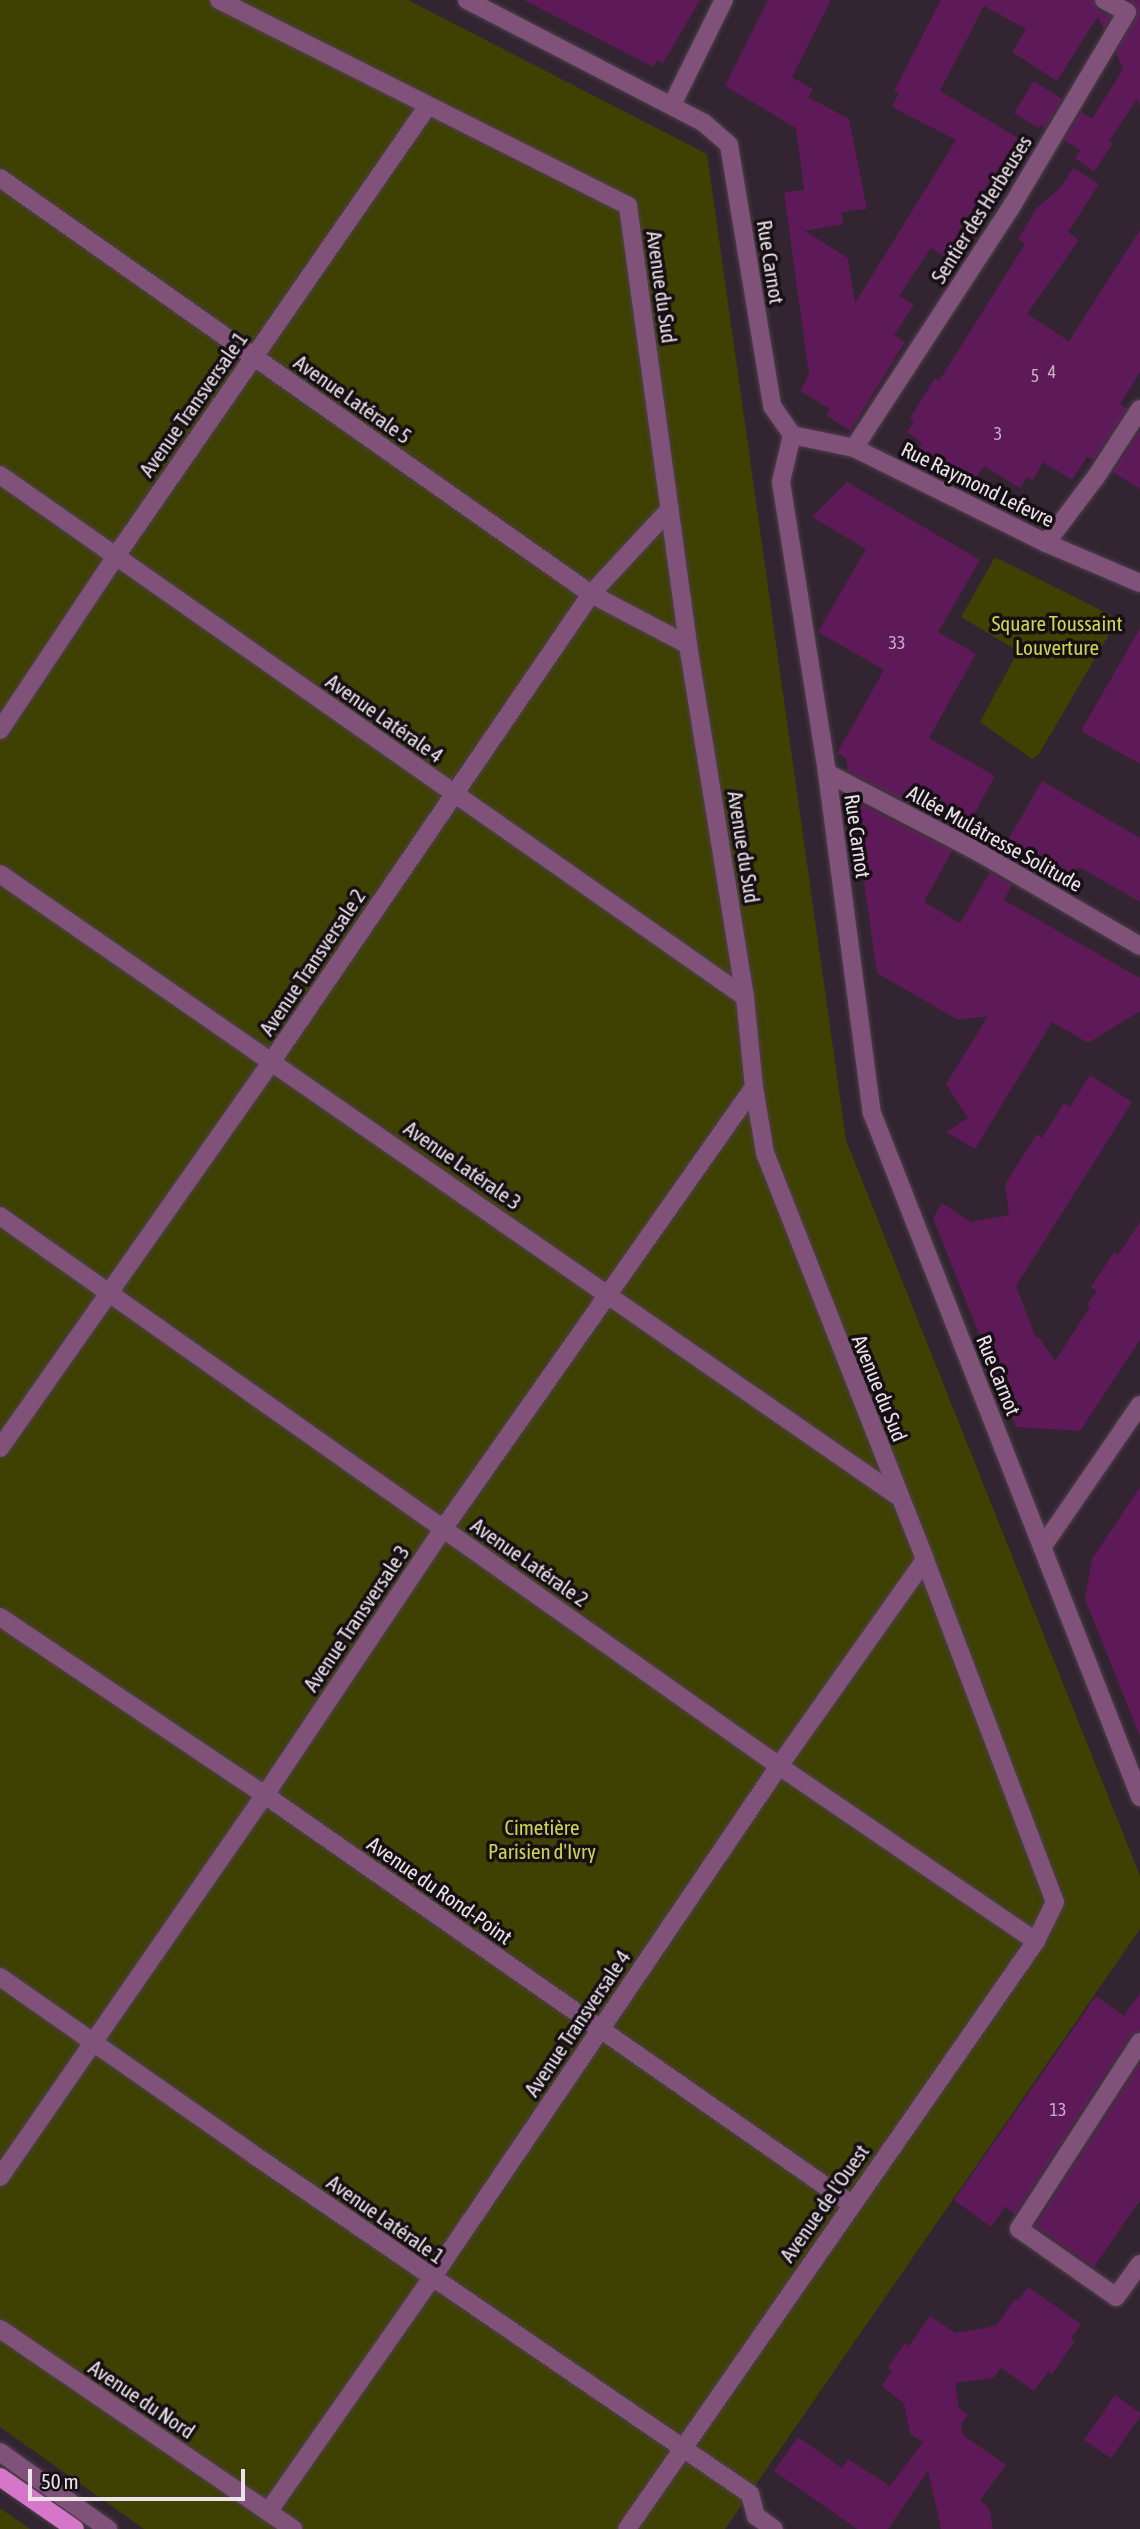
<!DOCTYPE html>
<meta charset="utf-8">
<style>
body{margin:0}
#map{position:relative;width:1140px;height:2529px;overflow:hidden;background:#322430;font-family:"Asap Condensed",sans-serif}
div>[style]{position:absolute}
.green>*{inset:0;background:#3e4101}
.building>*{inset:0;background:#5e1a58}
.roads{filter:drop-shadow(0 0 2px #4c3f4a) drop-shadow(0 0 2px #4c3f4a)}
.minor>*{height:18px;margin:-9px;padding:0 9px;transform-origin:9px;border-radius:9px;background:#805279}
.major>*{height:18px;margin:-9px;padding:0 9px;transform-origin:9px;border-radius:9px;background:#d676c9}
span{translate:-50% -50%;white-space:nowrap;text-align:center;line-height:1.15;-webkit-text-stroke:7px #161015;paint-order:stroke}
.number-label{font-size:18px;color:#c8b1c6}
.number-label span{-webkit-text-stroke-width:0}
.street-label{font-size:21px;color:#ece3ea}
.park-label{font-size:21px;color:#cdd650}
.scale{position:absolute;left:28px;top:2469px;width:217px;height:32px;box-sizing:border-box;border:4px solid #ece3ea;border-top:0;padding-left:9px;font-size:21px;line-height:24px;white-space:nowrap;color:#ece3ea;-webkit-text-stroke:5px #161015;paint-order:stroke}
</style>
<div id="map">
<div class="green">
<div style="clip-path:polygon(0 0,408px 0,707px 154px,846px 1140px,1140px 1876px,1140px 1929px,725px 2529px,144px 2529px,0 2427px)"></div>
<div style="clip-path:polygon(995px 557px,1118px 619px,1039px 754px,1032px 759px,980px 722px,1018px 651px,961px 617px)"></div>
<div style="clip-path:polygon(0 2508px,30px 2529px,0 2529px)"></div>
</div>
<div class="building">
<div style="clip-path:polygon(524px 0,700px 0,663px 63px,657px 60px,653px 67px)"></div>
<div style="clip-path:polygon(768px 0,831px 0,792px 77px,813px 89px,808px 97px,849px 119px,867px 209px,841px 212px,843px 224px,805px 231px,848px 258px,855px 303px,956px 140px,892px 107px,899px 93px,894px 91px,941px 0,1093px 0,1098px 10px,1111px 17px,1104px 29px,1098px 16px,1057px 81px,1012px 52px,1026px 29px,984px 6px,940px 91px,1018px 138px,958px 232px,970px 239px,955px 263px,931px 248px,899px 296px,914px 305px,894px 335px,905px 342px,850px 431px,826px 415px,830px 409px,800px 391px,809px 375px,784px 192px,804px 190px,796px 128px,725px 86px)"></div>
<div style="clip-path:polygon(1129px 0,1140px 0,1140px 106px,1137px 99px,1109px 141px,1113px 143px,1094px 172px,1075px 158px,1081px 150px,1064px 140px,1081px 112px,1092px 119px,1123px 69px,1116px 53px,1138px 13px,1136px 6px)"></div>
<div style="clip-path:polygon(1034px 81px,1062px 99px,1045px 128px,1041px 125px,1039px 128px,1014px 113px)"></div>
<div style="clip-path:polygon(1073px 168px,1099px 184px,1068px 232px,1079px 240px,1027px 314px,1069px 341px,1140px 230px,1140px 372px,1120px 404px,1127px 409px,1093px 460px,1087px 457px,1072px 480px,1043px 462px,1033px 480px,1027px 477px,1020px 488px,984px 466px,972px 484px,911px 459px,922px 443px,907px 432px,914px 421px,910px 418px,935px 378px,939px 381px,1025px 244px,1018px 239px,1037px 208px,1061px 187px)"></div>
<div style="clip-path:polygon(1140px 430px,1140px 489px,1113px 472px)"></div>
<div style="clip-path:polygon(847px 482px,980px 560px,938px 632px,976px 654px,929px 738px,995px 776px,964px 832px,848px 771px,846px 758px,837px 753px,884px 670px,818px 632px,866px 549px,812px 517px)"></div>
<div style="clip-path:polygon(1140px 628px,1140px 764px,1081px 731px)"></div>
<div style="clip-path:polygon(1042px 781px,1140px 838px,1140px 902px,1079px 867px,1074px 877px,1031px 852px,1024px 865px,1001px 852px)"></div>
<div style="clip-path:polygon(852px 799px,952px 851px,924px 902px,960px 923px,990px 872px,1012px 885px,1004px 900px,1140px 978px,1140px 1011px,1088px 1043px,1052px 1022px,975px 1149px,946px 1132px,968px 1118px,946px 1084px,988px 1016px,958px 1020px,877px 973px)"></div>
<div style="clip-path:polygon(1090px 1075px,1132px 1102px,1016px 1286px,1036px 1338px,1039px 1337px,1055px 1361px,1090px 1307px,1087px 1305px,1097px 1291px,1091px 1287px,1114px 1252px,1118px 1255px,1140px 1222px,1140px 1340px,1080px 1431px,1016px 1427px,933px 1218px,942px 1203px,971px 1222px,1009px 1215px,1005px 1184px,1037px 1134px,1042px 1138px,1064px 1103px,1070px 1107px)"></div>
<div style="clip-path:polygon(1140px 1487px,1140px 1734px,1139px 1734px,1085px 1599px,1092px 1559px)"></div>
<div style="clip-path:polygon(1140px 1993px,1140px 2031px,1130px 2036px,1015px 2214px,1005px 2207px,991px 2227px,954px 2200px,1096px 1996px,1124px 2016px)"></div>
<div style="clip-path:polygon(1140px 2063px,1140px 2200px,1094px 2267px,1035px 2226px)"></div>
<div style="clip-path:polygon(1028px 2287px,1081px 2324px,1071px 2338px,1075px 2341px,1052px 2374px,1048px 2372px,1034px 2391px,1001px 2368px,993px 2378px,955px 2383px,959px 2408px,968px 2415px,961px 2424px,963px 2435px,1006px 2465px,980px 2500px,989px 2508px,993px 2529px,941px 2529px,928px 2471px,888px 2529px,857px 2529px,774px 2471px,798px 2437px,842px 2468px,848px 2459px,890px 2486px,923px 2442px,910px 2434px,904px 2403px,881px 2386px,892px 2371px,888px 2368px,905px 2343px,909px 2346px,930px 2316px,955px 2333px,996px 2326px,1015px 2299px,1018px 2301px)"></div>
<div style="clip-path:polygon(1115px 2395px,1140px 2413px,1140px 2417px,1111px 2458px,1084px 2440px)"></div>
</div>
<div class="roads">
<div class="minor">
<div style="left:219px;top:0;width:458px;rotate:26.7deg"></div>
<div style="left:628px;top:206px;width:443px;rotate:82.2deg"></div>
<div style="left:688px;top:645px;width:357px;rotate:80.8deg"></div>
<div style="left:745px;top:997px;width:90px;rotate:84.3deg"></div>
<div style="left:754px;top:1087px;width:67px;rotate:80.5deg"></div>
<div style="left:765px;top:1153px;width:437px;rotate:68.5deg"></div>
<div style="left:925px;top:1560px;width:366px;rotate:69.2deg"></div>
<div style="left:1055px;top:1902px;width:43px;rotate:116deg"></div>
<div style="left:1036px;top:1941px;width:716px;rotate:124.82deg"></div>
<div style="left:467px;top:0;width:267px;rotate:27.4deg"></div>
<div style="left:704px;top:123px;width:33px;rotate:41deg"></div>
<div style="left:729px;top:145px;width:265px;rotate:80.6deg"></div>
<div style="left:772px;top:406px;width:35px;rotate:55deg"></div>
<div style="left:672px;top:105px;width:117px;rotate:-63.7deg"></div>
<div style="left:0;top:178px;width:723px;rotate:35.14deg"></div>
<div style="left:591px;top:594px;width:110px;rotate:27.7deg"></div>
<div style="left:792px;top:435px;width:48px;rotate:103.2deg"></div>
<div style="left:781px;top:482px;width:295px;rotate:81deg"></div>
<div style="left:827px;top:773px;width:343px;rotate:82.5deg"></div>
<div style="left:872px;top:1113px;width:735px;rotate:68.6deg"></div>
<div style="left:792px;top:435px;width:63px;rotate:11.8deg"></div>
<div style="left:854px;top:448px;width:214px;rotate:26.3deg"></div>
<div style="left:1046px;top:543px;width:102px;rotate:23.1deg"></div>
<div style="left:854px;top:448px;width:291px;rotate:-56.9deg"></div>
<div style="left:1013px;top:204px;width:223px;rotate:-59.3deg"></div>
<div style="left:1127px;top:12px;width:26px;rotate:-152deg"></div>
<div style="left:0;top:475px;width:910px;rotate:35.02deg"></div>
<div style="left:1046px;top:543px;width:83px;rotate:-52.9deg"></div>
<div style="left:1096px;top:477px;width:81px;rotate:-57.1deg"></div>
<div style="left:0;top:730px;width:209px;rotate:-56.3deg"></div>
<div style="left:116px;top:556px;width:546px;rotate:-55.29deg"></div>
<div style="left:827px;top:773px;width:173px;rotate:27.6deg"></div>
<div style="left:980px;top:853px;width:185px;rotate:30.2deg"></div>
<div style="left:0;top:874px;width:1094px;rotate:34.72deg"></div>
<div style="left:0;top:1216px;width:954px;rotate:35.22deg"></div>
<div style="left:779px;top:1766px;width:311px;rotate:34.3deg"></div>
<div style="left:0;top:1448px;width:473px;rotate:-54.9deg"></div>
<div style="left:272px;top:1061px;width:566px;rotate:-55.66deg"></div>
<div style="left:591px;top:594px;width:116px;rotate:-47.1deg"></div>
<div style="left:1043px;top:1546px;width:171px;rotate:-55.5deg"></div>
<div style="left:0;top:1617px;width:319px;rotate:33.9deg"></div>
<div style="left:265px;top:1795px;width:715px;rotate:34.91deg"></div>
<div style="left:0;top:1977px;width:310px;rotate:35deg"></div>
<div style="left:254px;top:2155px;width:601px;rotate:34.35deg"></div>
<div style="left:750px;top:2494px;width:23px;rotate:75deg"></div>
<div style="left:756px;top:2516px;width:22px;rotate:36deg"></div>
<div style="left:1140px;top:2042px;width:223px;rotate:122.9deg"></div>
<div style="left:1019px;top:2229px;width:118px;rotate:35deg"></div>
<div style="left:1116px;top:2297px;width:41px;rotate:-54deg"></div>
<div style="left:0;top:2177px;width:465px;rotate:-55.3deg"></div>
<div style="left:265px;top:1795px;width:320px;rotate:-56.2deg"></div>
<div style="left:443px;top:1529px;width:540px;rotate:-54.87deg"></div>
<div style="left:0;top:2329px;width:355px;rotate:34.3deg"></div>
<div style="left:0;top:2452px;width:133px;rotate:35.5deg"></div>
<div style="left:268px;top:2512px;width:286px;rotate:-55deg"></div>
<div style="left:432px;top:2278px;width:619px;rotate:-55.87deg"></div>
<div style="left:779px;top:1766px;width:252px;rotate:-54.7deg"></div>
</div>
<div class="major">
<div style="left:0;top:2477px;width:91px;rotate:34.7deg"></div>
</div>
</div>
<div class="number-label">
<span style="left:1052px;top:372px">4</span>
<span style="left:1035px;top:376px">5</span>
<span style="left:998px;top:434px">3</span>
<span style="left:897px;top:643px">33</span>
<span style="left:1058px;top:2110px">13</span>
</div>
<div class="street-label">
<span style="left:981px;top:209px;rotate:-58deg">Sentier des Herbeuses</span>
<span style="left:771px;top:262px;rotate:81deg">Rue Carnot</span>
<span style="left:662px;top:287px;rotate:82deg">Avenue du Sud</span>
<span style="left:353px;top:399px;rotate:35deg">Avenue Latérale 5</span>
<span style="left:193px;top:404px;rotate:-55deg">Avenue Transversale 1</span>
<span style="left:978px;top:484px;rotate:26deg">Rue Raymond Lefevre</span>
<span style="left:385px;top:718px;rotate:35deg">Avenue Latérale 4</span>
<span style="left:858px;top:836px;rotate:82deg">Rue Carnot</span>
<span style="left:995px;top:838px;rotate:29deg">Allée Mulâtresse Solitude</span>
<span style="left:744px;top:847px;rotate:81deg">Avenue du Sud</span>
<span style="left:312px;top:962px;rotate:-56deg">Avenue Transversale 2</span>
<span style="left:463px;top:1165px;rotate:35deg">Avenue Latérale 3</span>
<span style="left:999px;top:1375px;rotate:68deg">Rue Carnot</span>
<span style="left:880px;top:1388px;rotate:68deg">Avenue du Sud</span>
<span style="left:530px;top:1562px;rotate:35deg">Avenue Latérale 2</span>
<span style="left:356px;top:1618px;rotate:-56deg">Avenue Transversale 3</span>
<span style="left:440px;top:1890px;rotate:35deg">Avenue du Rond-Point</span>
<span style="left:577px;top:2023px;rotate:-56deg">Avenue Transversale 4</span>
<span style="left:824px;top:2203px;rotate:-55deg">Avenue de l'Ouest</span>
<span style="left:386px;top:2219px;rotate:35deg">Avenue Latérale 1</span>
<span style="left:142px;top:2399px;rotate:34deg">Avenue du Nord</span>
</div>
<div class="park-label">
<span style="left:1057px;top:635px">Square Toussaint<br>Louverture</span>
<span style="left:542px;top:1839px">Cimetière<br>Parisien d'Ivry</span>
</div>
<div class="scale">50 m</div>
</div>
